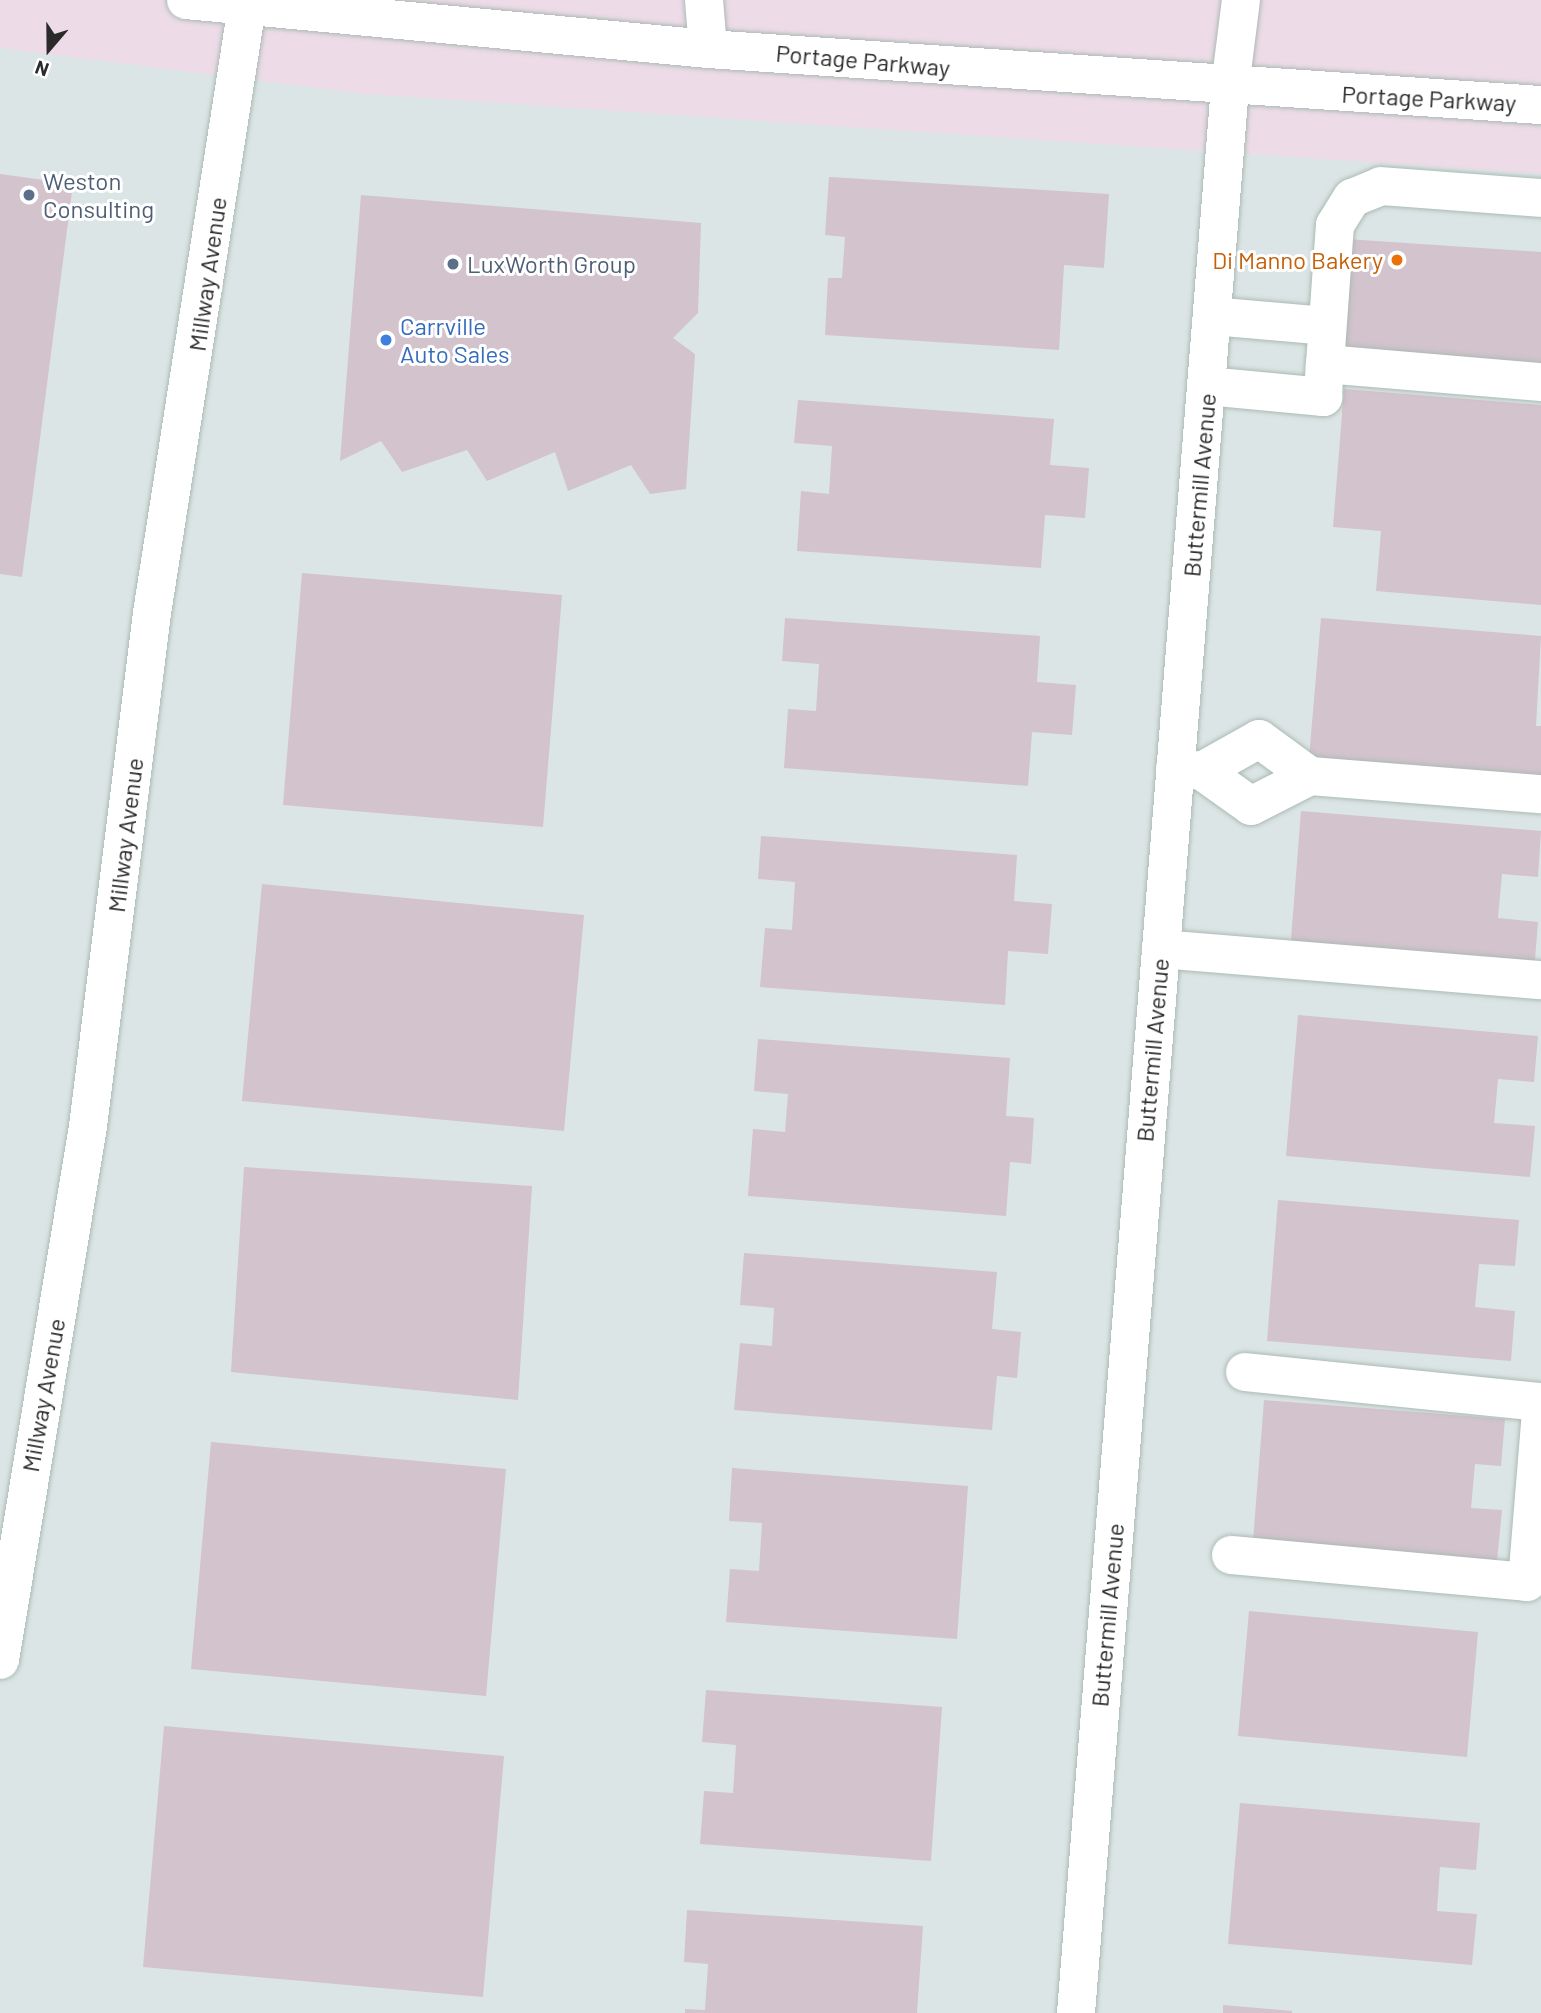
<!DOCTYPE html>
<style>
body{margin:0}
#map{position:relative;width:1541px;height:2013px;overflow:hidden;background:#eddbe8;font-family:Barlow,sans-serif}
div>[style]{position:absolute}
.industrial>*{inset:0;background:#dce5e5}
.building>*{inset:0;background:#d2c3cd}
.roads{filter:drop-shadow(0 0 2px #abbbb4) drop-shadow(0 0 2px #abbbb4)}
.minor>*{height:38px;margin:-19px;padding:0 19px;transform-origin:19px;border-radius:19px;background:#fff}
.dots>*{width:19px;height:19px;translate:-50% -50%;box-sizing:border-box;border:4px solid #fff;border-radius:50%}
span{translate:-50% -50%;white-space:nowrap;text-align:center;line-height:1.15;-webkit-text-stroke:6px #fff;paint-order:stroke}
.street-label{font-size:24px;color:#2a2a2a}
.service-label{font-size:24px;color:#4e5e75}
.left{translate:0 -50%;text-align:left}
.food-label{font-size:24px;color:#c56008}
.right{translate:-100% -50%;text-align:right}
.shop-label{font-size:24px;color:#366cbe}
.north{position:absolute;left:14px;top:14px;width:70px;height:70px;-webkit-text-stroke:5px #fff;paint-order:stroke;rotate:200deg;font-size:19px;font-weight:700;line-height:28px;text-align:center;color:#2a2a2a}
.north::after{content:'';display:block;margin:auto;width:24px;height:32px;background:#2a2a2a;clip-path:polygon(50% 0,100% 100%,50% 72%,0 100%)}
</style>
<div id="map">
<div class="industrial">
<div style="clip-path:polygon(0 48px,366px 94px,1541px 174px,1541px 2013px,0 2013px)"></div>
</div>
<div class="building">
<div style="clip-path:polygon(0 174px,73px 184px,22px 577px,0 574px)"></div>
<div style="clip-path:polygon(829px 177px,1109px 194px,1104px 268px,1064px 265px,1059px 350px,825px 335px,828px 278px,842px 278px,845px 237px,825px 235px)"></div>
<div style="clip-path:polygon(361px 195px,701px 223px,698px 313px,673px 338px,695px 354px,686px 489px,650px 494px,631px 465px,568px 491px,555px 452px,487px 481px,467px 450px,402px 472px,381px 441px,340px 461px)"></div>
<div style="clip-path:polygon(1346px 239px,1541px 252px,1541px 363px,1339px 349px)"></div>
<div style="clip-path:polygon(1344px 389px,1541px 405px,1541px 605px,1376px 591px,1381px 531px,1333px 527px)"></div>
<div style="clip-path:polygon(798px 400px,1054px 419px,1050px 465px,1089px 468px,1085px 518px,1045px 515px,1041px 568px,797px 551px,801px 491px,829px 494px,832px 446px,794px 443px)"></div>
<div style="clip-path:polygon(302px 573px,562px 595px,543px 827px,283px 805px)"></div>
<div style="clip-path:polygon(785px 618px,1040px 636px,1037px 682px,1076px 685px,1072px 735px,1032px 732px,1028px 786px,784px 768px,788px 709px,816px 711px,819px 664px,782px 661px)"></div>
<div style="clip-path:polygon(1321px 618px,1541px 636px,1536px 726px,1541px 726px,1541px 777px,1309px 758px)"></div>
<div style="clip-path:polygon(1301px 811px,1541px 831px,1538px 877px,1502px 874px,1498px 918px,1538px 922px,1534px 972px,1290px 952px)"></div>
<div style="clip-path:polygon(761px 836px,1017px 855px,1014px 901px,1052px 904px,1048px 954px,1008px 951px,1005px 1005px,760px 987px,765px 928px,792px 930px,795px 882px,758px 879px)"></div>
<div style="clip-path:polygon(262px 884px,584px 915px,564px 1131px,242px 1101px)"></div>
<div style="clip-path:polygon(1298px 1015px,1538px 1036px,1534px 1082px,1498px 1079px,1494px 1123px,1535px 1126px,1530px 1177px,1286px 1156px)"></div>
<div style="clip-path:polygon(758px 1039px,1010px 1058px,1006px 1116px,1034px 1118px,1031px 1164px,1010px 1162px,1006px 1216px,748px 1196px,753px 1129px,785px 1132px,788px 1094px,754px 1091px)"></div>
<div style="clip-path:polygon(244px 1167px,532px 1186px,518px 1400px,231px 1372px)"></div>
<div style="clip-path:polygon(1278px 1200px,1519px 1220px,1515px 1266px,1479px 1264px,1475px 1307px,1515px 1311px,1511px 1361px,1267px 1341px)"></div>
<div style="clip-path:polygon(744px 1253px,997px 1272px,992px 1329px,1021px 1332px,1017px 1378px,997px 1376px,992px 1430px,734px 1410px,740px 1343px,772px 1346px,774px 1308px,740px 1305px)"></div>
<div style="clip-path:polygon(1264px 1400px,1505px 1419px,1501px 1466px,1475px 1464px,1471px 1508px,1502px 1510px,1497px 1561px,1253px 1541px)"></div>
<div style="clip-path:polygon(211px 1442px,506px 1469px,486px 1696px,191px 1669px)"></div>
<div style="clip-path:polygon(732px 1468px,968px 1486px,957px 1639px,726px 1622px,730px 1569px,759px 1571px,762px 1523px,729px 1521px)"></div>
<div style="clip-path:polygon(1249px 1611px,1478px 1632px,1467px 1757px,1238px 1736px)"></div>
<div style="clip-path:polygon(706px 1690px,942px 1707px,931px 1861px,700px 1844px,704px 1791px,733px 1793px,736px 1745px,702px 1742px)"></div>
<div style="clip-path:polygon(164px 1726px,504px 1756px,483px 1997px,143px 1967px)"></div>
<div style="clip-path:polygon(1240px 1803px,1480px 1823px,1476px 1870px,1440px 1867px,1437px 1911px,1477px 1914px,1472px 1965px,1228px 1944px)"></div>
<div style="clip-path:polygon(687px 1910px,923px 1926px,917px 2013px,685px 2013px,685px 2009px,705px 2010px,708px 1964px,684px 1962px)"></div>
<div style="clip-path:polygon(1223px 2005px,1292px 2011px,1292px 2013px,1223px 2013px)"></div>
</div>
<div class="roads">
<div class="minor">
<div style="left:186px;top:0;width:524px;rotate:5.36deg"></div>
<div style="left:708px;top:49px;width:835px;rotate:3.85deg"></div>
<div style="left:704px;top:0;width:49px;rotate:85.3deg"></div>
<div style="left:1212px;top:316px;width:115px;rotate:5deg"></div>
<div style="left:1325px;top:364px;width:139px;rotate:-85.9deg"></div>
<div style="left:1335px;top:225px;width:32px;rotate:-58deg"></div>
<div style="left:1352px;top:198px;width:31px;rotate:-22deg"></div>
<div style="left:1381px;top:186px;width:160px;rotate:4.3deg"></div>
<div style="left:1207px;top:386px;width:117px;rotate:5.4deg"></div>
<div style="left:1323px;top:397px;width:33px;rotate:-87deg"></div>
<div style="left:1325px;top:364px;width:217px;rotate:4.8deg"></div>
<div style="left:1175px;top:768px;width:27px;rotate:6deg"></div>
<div style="left:1202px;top:771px;width:60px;rotate:35.5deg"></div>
<div style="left:1251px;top:806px;width:66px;rotate:-27deg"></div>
<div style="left:1310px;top:776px;width:63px;rotate:-144deg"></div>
<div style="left:1259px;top:739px;width:65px;rotate:150.7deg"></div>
<div style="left:1310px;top:776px;width:232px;rotate:4.5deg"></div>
<div style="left:1161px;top:949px;width:381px;rotate:4.7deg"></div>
<div style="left:1245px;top:1372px;width:298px;rotate:5.8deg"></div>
<div style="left:1231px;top:1555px;width:297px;rotate:5.2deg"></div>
<div style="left:1527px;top:1582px;width:170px;rotate:-85.3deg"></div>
<div style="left:0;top:1660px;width:541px;rotate:-80.64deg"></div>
<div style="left:88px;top:1126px;width:517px;rotate:-82.89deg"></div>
<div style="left:152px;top:613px;width:620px;rotate:-81.1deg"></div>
<div style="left:1076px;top:2013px;width:1932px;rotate:-85.43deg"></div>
<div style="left:1230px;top:87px;width:88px;rotate:-82.8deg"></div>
</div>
</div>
<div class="dots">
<div style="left:29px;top:195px;background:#5c6f8a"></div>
<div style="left:1397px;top:260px;background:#e8710a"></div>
<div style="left:453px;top:264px;background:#5c6f8a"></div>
<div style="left:386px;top:340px;background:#3f7fe0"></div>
</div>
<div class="street-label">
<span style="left:863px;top:60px;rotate:5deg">Portage Parkway</span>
<span style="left:1429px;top:98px;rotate:3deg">Portage Parkway</span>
<span style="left:207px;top:274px;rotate:-82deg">Millway Avenue</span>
<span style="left:1199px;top:485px;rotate:-85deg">Buttermill Avenue</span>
<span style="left:125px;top:835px;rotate:-83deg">Millway Avenue</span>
<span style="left:1152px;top:1050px;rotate:-85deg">Buttermill Avenue</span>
<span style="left:43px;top:1395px;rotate:-80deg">Millway Avenue</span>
<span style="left:1107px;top:1615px;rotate:-85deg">Buttermill Avenue</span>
</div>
<div class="service-label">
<span class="left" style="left:43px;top:195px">Weston<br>Consulting</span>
<span class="left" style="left:467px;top:264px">LuxWorth Group</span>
</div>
<div class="food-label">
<span class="right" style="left:1383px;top:260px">Di Manno Bakery</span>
</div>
<div class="shop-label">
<span class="left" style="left:400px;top:340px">Carrville<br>Auto Sales</span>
</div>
<div class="north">N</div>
</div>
